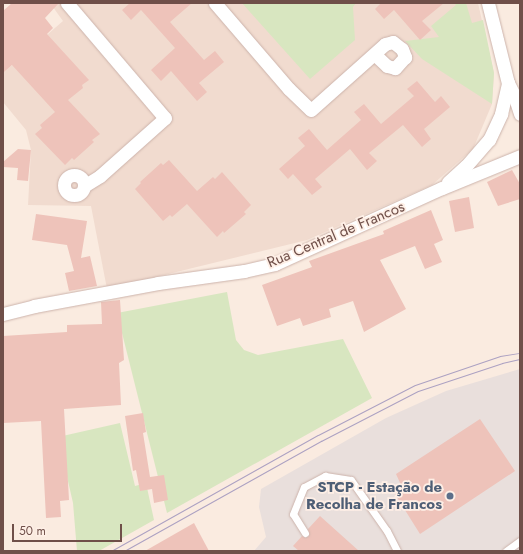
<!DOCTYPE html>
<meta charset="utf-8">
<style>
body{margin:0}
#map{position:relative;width:523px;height:554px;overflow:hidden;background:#faebe0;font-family:Jost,sans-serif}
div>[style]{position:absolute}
.residential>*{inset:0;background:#f1dbcf}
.industrial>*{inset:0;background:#e9dfdc}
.green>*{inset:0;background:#d8e6c0}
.building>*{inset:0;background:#eec3ba}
.roads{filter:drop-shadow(0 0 1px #ccb3ab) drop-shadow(0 0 1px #ccb3ab)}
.service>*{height:7px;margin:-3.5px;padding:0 3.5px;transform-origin:3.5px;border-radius:3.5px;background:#fff}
.minor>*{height:13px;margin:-6.5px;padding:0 6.5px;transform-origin:6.5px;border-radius:6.5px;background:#fff}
.minor>.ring{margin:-6.5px;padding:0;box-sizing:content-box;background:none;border:13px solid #fff;border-radius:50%}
.tram>*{height:1px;margin:-0.5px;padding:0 0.5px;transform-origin:0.5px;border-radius:0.5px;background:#aca1c2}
.dots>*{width:11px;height:11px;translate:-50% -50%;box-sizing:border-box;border:2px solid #feefe6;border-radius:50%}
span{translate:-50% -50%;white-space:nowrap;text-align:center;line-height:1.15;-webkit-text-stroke:3.5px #feefe6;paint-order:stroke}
.street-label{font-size:15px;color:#6f4f49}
.service-label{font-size:15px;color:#4e5e75;font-weight:700}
.right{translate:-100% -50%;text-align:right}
.frame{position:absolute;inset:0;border:4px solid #6f4f49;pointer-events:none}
.scale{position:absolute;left:12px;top:524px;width:110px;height:18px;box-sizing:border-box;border:2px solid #6f4f49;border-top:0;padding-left:5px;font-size:12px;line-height:14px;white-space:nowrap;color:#6f4f49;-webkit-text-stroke:3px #feefe6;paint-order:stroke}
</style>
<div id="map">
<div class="residential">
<div style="clip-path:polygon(50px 3px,478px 3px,494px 73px,492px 104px,473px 149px,432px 185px,307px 240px,107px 289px,91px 206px,28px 205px,31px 150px,26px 130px,3px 102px,3px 73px,63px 21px)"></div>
</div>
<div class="industrial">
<div style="clip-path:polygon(520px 369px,520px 551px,254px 551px,266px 537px,259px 507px,261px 489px,386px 418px,446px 391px)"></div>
</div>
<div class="green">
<div style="clip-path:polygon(242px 3px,356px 3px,353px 7px,355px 40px,310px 79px)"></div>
<div style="clip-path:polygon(454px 3px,466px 3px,472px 23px,483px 20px,494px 73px,492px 104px,422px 59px,405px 41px,439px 37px,431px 26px,456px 5px)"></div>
<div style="clip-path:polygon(227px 292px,236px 340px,244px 350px,258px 355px,343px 339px,372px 398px,167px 513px,117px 313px)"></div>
<div style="clip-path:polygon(120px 423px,135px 486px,146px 483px,154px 520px,99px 551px,77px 551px,73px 503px,58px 437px)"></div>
</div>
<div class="building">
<div style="clip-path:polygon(12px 3px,59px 3px,45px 18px,53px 28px,47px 34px,89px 80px,82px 85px,83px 88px,68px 100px,100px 134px,92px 140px,94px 142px,74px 160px,72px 158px,65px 165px,35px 134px,42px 128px,40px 125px,55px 112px,12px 65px,3px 73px,3px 11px)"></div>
<div style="clip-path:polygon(130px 3px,192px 3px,170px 22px,204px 60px,215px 51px,224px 62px,199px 83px,207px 92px,197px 101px,171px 71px,161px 81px,151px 70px,175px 48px,141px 10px,131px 20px,122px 10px)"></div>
<div style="clip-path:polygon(381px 3px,444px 3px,422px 21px,431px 30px,420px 40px,394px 10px,384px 19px,375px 9px)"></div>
<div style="clip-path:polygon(417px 81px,435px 102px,441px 96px,450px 107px,424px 129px,431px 139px,422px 147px,403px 125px,369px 153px,377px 161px,367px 170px,350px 149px,315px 179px,322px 187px,312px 195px,293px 174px,288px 179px,279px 169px,305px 146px,298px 138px,309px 129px,327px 150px,361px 120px,354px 112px,364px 104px,381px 124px,414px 96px,407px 89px)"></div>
<div style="clip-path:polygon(18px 149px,31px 150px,28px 181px,17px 180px,18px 168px,3px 167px,3px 162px)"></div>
<div style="clip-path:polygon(169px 160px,197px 191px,213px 177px,215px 179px,222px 172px,251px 205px,244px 212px,246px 214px,224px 233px,223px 231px,217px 237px,187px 204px,172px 217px,170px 215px,163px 221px,135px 189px,141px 183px,140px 182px,161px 163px,163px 165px)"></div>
<div style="clip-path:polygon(512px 170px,520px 184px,520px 199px,498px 206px,487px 182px)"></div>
<div style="clip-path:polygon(469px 197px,474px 228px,455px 232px,449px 201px)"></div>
<div style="clip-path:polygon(431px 210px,443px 240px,434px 244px,442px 262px,425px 269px,415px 246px,380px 260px,406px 309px,364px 332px,353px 301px,329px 309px,331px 317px,303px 326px,300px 318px,277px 326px,262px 285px,312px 267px,309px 261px,384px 234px,383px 231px)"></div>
<div style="clip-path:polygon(36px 214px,87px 221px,81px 258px,90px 256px,97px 286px,69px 291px,65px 273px,74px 271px,67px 245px,32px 240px)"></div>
<div style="clip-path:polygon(120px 300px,124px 360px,119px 363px,121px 405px,64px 409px,69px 500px,60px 501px,61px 517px,46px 518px,41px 421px,3px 423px,3px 336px,67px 332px,67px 325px,102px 324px,101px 302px)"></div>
<div style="clip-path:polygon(143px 413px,146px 432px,143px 433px,150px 477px,164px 475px,168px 500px,154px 503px,152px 489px,140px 491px,136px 470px,133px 471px,125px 416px)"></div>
<div style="clip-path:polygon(480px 419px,515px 471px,420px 534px,393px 491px,401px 485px,396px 474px)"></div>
<div style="clip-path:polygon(320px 516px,359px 551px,299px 551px,293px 546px,302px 536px,306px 538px,309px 536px,308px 529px)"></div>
<div style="clip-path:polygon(194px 523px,209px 551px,145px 551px)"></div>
</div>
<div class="roads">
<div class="service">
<div style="left:305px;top:533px;width:22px;rotate:-122deg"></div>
<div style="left:293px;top:514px;width:29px;rotate:-68deg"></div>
<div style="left:304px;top:487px;width:24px;rotate:-28deg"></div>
<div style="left:325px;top:476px;width:26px;rotate:9deg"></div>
<div style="left:351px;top:480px;width:62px;rotate:54.8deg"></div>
<div style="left:387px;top:531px;width:22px;rotate:63deg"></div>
<div style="left:506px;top:551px;width:17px;rotate:-36deg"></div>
</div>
<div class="minor">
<div style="left:67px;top:3px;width:151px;rotate:49.6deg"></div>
<div style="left:165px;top:118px;width:87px;rotate:138.3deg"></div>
<div style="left:100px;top:176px;width:19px;rotate:148deg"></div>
<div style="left:215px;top:3px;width:113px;rotate:49.3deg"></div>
<div style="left:289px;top:89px;width:30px;rotate:44deg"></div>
<div style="left:311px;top:110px;width:99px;rotate:-41.7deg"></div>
<div style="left:385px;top:44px;width:8px;rotate:-14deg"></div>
<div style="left:393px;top:42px;width:11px;rotate:38deg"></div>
<div style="left:402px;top:49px;width:9px;rotate:69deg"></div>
<div style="left:405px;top:57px;width:15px;rotate:132deg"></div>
<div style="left:395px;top:68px;width:8px;rotate:-166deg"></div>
<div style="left:387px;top:66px;width:16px;rotate:-137deg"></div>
<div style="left:488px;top:3px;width:82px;rotate:76deg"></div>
<div style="left:508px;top:83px;width:13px;rotate:63deg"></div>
<div style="left:514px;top:95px;width:20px;rotate:72deg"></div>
<div class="ring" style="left:64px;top:175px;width:7px;height:7px"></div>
<div style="left:448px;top:182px;width:24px;rotate:-42deg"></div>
<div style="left:466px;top:166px;width:35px;rotate:-49deg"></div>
<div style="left:489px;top:140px;width:29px;rotate:-65deg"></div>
<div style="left:501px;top:114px;width:32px;rotate:-77deg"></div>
<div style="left:3px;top:314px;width:32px;rotate:-14deg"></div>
<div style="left:34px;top:306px;width:126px;rotate:-10.5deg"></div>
<div style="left:158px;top:283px;width:87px;rotate:-7.9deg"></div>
<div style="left:244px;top:271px;width:32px;rotate:-13deg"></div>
<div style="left:275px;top:264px;width:183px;rotate:-24.5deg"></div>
<div style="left:442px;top:188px;width:84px;rotate:-22.3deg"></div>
</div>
</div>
<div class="tram">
<div style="left:111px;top:551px;width:237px;rotate:-29.3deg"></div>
<div style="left:318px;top:435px;width:109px;rotate:-27.3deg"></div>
<div style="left:415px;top:385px;width:90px;rotate:-18.8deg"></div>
<div style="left:500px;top:356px;width:20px;rotate:-9deg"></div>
<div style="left:124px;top:551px;width:226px;rotate:-29.2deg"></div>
<div style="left:321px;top:441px;width:109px;rotate:-27.3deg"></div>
<div style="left:418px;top:391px;width:89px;rotate:-18.4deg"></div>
<div style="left:502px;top:363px;width:18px;rotate:-13deg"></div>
</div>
<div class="dots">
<div style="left:450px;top:496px;background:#5c6f8a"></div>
</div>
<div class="street-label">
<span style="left:336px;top:235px;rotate:-23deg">Rua Central de Francos</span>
</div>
<div class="service-label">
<span class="right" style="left:442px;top:496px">STCP - Estação de<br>Recolha de Francos</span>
</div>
<div class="frame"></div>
<div class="scale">50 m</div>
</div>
